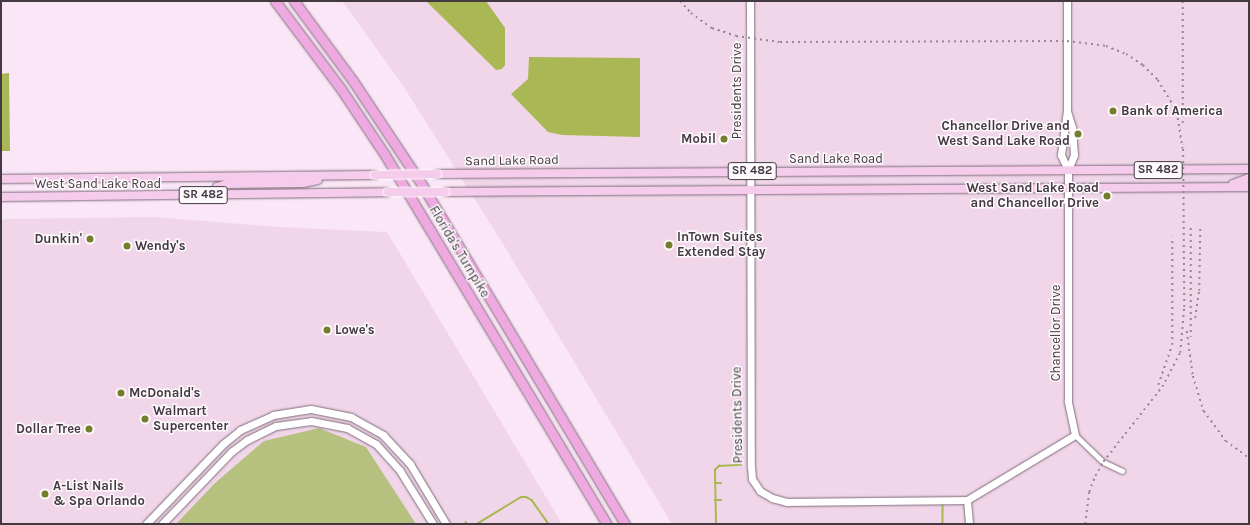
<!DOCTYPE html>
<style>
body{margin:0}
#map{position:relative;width:1250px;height:525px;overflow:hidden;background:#fae6f6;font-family:Karla,sans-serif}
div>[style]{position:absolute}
.built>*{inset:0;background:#f1d6ea}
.green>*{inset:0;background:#b6c180}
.water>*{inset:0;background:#a9b754}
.stream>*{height:1.5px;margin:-0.75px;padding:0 0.75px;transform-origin:0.75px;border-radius:0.75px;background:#a9b754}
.roads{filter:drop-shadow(0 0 1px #7e6d7a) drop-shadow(0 0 1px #7e6d7a)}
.street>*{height:5px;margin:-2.5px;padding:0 2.5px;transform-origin:2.5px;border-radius:2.5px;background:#fff}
.secondary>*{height:7px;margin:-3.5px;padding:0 3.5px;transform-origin:3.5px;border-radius:3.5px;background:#fff}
.primary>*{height:8px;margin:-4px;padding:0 4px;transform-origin:4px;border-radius:4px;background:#f5ccec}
.highway>*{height:9px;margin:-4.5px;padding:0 4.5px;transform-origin:4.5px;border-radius:4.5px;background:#eeaae0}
.rail>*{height:1.5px;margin-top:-0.75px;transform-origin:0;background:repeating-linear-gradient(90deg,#958892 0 2px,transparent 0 6px)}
.bridges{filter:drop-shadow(0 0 1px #fff) drop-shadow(0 0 1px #fff)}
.primary-bridge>*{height:8px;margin:-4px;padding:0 4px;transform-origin:4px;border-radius:4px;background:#f5ccec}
.dots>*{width:11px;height:11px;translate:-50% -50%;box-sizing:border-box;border:2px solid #fdf9fc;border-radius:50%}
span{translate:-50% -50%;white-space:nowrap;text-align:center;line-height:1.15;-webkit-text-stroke:3px #fdf9fc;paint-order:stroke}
.shield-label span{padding:1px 3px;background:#fdf9fc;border:1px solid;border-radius:3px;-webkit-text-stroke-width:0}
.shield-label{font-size:12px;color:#423a40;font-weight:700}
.street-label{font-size:13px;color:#423a40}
.poi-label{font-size:13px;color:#423a40;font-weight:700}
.left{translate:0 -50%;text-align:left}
.right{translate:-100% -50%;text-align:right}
.frame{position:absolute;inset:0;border:2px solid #423a40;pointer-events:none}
</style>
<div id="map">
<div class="built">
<div style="clip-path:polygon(342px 1px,1249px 1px,1249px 524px,672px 524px,503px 244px,402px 84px)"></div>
<div style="clip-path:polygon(155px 217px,278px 227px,387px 232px,562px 524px,1px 524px,1px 222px,4px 219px)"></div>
</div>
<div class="green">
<div style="clip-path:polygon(319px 428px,366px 447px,416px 524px,176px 524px,215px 483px,264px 441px)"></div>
</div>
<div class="water">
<div style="clip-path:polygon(426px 1px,486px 1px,505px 28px,505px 65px,502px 69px,496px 70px)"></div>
<div style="clip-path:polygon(529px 57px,640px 58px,640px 137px,562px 135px,548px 132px,511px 94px,528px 79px)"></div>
<div style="clip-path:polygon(9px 73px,10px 151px,1px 151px,1px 74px)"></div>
</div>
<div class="stream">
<div style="left:715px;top:483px;width:6px"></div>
<div style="left:715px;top:500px;width:6px"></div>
<div style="left:943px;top:504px;width:20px;rotate:90deg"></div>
<div style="left:466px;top:522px;width:2px;rotate:63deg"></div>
<div style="left:477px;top:524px;width:52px;rotate:-31.5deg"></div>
<div style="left:521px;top:497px;width:5px"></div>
<div style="left:526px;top:497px;width:7px;rotate:27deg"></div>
<div style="left:532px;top:500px;width:29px;rotate:55deg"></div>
<div style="left:716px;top:524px;width:54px;rotate:-91.1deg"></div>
<div style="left:715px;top:470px;width:6px;rotate:-45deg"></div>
<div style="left:719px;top:466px;width:22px;rotate:-3deg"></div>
</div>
<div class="roads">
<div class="street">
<div style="left:1075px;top:435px;width:39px;rotate:44deg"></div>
<div style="left:1103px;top:462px;width:21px;rotate:25deg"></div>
</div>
<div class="secondary">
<div style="left:750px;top:1px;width:466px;rotate:89.9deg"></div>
<div style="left:751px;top:467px;width:12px;rotate:85deg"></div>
<div style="left:752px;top:479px;width:14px;rotate:56deg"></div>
<div style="left:760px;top:491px;width:14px;rotate:30deg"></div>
<div style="left:772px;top:498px;width:16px;rotate:15deg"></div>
<div style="left:787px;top:502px;width:180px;rotate:-0.6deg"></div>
<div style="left:967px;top:500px;width:126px;rotate:-31deg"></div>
<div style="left:1075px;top:435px;width:35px;rotate:-102deg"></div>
<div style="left:1068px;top:401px;width:231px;rotate:-90deg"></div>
<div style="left:1068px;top:170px;width:17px;rotate:-115deg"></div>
<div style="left:1061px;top:155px;width:45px;rotate:-82.4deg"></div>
<div style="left:1067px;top:110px;width:109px;rotate:-90deg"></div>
<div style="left:1067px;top:111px;width:17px;rotate:73deg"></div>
<div style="left:1072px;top:127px;width:28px;rotate:86deg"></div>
<div style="left:1074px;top:155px;width:16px;rotate:112deg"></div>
<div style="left:967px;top:500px;width:24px;rotate:85deg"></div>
<div style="left:146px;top:524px;width:111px;rotate:-46.1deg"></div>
<div style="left:223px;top:444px;width:22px;rotate:-39deg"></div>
<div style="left:240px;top:430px;width:36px;rotate:-24deg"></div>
<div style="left:273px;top:415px;width:38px;rotate:-9deg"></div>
<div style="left:311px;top:409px;width:41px;rotate:11.3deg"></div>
<div style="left:351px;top:417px;width:37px;rotate:29deg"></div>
<div style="left:383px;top:435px;width:40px;rotate:47deg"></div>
<div style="left:410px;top:464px;width:70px;rotate:59deg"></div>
<div style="left:162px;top:524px;width:100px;rotate:-46.2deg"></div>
<div style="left:231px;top:452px;width:20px;rotate:-37deg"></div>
<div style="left:247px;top:440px;width:32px;rotate:-26deg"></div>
<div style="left:276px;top:426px;width:35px;rotate:-8deg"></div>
<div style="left:311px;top:421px;width:37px;rotate:11deg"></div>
<div style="left:347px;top:428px;width:33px;rotate:29deg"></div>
<div style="left:376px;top:444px;width:36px;rotate:48deg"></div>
<div style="left:400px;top:471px;width:62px;rotate:58.1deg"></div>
</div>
<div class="primary">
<div style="left:437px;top:174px;width:812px;rotate:-0.35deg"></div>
<div style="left:1px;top:179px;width:374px;rotate:-0.6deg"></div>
<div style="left:1233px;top:184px;width:17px;rotate:-21deg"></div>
<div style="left:445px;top:192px;width:804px;rotate:-0.36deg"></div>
<div style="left:213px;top:195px;width:9px;rotate:-63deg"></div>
<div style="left:217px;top:187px;width:10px;rotate:-17deg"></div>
<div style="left:227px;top:184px;width:76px;rotate:-0.8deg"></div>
<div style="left:303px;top:183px;width:15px;rotate:-11deg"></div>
<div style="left:1px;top:197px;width:387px;rotate:-0.7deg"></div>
</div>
<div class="highway">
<div style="left:275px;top:1px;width:110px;rotate:53.1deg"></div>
<div style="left:341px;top:89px;width:79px;rotate:56.3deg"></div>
<div style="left:385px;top:155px;width:431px;rotate:59deg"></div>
<div style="left:294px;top:1px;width:99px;rotate:53.6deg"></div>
<div style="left:353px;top:81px;width:125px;rotate:56.4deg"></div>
<div style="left:422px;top:185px;width:395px;rotate:59.1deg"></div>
</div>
</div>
<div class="rail">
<div style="left:680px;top:1px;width:16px;rotate:47deg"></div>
<div style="left:691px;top:13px;width:26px;rotate:36deg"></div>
<div style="left:712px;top:28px;width:25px;rotate:18deg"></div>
<div style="left:736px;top:36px;width:44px;rotate:7.8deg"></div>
<div style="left:780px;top:42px;width:287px;rotate:-0.2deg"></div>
<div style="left:1067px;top:41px;width:39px;rotate:7deg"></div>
<div style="left:1106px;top:46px;width:22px;rotate:22deg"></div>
<div style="left:1126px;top:54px;width:20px;rotate:33deg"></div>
<div style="left:1143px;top:65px;width:21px;rotate:45deg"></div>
<div style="left:1158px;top:80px;width:37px;rotate:59deg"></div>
<div style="left:1177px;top:112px;width:37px;rotate:81deg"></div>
<div style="left:1183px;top:1px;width:122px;rotate:90deg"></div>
<div style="left:1191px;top:228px;width:109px;rotate:90deg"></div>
<div style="left:1195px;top:318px;width:27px;rotate:-82deg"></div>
<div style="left:1199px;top:291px;width:62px;rotate:-89.1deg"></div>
<div style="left:1187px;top:331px;width:45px;rotate:82.4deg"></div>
<div style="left:1193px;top:376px;width:37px;rotate:73deg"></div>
<div style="left:1204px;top:411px;width:37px;rotate:54deg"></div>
<div style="left:1226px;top:441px;width:29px;rotate:36deg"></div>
<div style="left:1158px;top:385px;width:42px;rotate:-70.7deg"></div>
<div style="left:1172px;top:345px;width:108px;rotate:-90deg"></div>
<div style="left:1085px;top:524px;width:32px;rotate:-83deg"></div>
<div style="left:1089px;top:492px;width:17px;rotate:-69deg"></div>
<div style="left:1095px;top:476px;width:16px;rotate:-60deg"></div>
<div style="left:1103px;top:462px;width:95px;rotate:-51.8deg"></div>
<div style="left:1162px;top:387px;width:38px;rotate:-62deg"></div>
<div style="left:1180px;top:353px;width:46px;rotate:-85deg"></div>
<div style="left:1184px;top:307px;width:162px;rotate:-90.4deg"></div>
</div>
<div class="bridges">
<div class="primary-bridge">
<div style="left:375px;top:175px;width:62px;rotate:-0.9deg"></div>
<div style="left:388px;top:192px;width:57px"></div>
</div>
</div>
<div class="dots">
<div style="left:1113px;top:111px;background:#737e2a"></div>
<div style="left:1078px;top:134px;background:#737e2a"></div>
<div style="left:724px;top:139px;background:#737e2a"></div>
<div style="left:1107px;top:196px;background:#737e2a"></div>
<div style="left:90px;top:239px;background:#737e2a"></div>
<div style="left:669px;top:245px;background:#737e2a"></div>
<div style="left:127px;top:246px;background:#737e2a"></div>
<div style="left:327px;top:330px;background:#737e2a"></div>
<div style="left:121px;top:393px;background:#737e2a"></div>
<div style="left:145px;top:419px;background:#737e2a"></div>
<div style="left:89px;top:429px;background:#737e2a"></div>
<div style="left:45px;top:494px;background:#737e2a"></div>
</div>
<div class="shield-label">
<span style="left:1158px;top:170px">SR 482</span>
<span style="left:752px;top:171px">SR 482</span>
<span style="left:203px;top:195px">SR 482</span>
</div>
<div class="street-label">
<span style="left:737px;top:91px;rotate:-90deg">Presidents Drive</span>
<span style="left:836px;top:159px">Sand Lake Road</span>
<span style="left:512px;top:161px;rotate:-1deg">Sand Lake Road</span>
<span style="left:98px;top:184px">West Sand Lake Road</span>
<span style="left:459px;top:252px;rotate:59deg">Florida's Turnpike</span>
<span style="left:1056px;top:333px;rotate:-90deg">Chancellor Drive</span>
<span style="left:738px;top:415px;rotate:-91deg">Presidents Drive</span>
</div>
<div class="poi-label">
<span class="left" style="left:1121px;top:111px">Bank of America</span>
<span class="right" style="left:1070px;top:134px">Chancellor Drive and<br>West Sand Lake Road</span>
<span class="right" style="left:716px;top:139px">Mobil</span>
<span class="right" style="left:1099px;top:196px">West Sand Lake Road<br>and Chancellor Drive</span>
<span class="left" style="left:677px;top:245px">InTown Suites<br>Extended Stay</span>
<span class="right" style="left:82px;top:239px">Dunkin'</span>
<span class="left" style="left:135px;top:246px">Wendy's</span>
<span class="left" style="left:335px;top:330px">Lowe's</span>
<span class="left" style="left:129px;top:393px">McDonald's</span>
<span class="left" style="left:153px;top:419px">Walmart<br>Supercenter</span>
<span class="right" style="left:81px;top:429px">Dollar Tree</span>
<span class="left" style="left:53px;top:494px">A-List Nails<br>&amp; Spa Orlando</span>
</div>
<div class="frame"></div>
</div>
